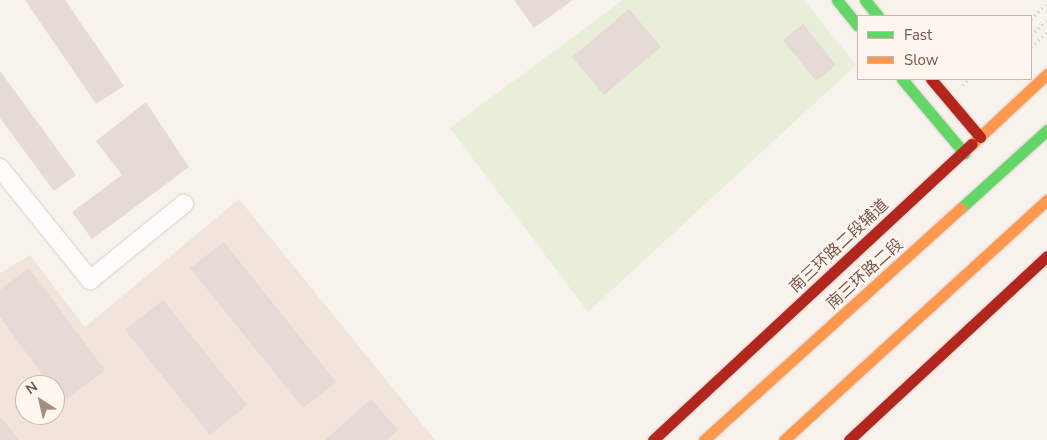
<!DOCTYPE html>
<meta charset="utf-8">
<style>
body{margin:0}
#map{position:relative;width:1047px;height:440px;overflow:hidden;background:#f8f2ed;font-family:"Nunito Sans","Noto Sans SC",sans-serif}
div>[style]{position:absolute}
.residential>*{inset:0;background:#f1e4db}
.green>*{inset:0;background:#e8eed8}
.building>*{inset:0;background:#e5dad5}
.path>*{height:2.5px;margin-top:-1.25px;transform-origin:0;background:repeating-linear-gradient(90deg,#dad1cf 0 1px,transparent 0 5px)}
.roads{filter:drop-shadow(0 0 1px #d7ceca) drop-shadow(0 0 1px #d7ceca)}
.street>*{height:18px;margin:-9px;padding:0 9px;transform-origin:9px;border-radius:9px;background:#fefdfc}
.fast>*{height:11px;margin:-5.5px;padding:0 5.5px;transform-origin:5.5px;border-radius:5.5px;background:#63d668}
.slow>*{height:11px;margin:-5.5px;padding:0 5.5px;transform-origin:5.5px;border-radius:5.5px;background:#ff974d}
.jam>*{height:11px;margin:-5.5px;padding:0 5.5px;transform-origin:5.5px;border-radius:5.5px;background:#b3261e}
span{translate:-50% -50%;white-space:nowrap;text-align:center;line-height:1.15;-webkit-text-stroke:4.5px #fff7ef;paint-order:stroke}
.street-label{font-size:16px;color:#77564c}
.legend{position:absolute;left:857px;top:15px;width:175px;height:65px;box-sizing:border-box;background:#fff7ef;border:1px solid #c9b7ae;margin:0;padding:6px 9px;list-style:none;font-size:15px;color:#77564c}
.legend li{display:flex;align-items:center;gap:10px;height:25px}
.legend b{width:25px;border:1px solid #c9b7ae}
.north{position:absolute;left:15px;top:375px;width:50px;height:50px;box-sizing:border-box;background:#fff7ef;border:1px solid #c9b7ae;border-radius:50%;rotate:325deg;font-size:14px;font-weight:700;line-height:20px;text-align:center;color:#77564c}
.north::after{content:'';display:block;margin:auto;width:18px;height:22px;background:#a48d84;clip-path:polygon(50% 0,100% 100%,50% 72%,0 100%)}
</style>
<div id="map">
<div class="residential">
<div style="clip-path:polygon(evenodd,239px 199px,435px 440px,0 440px,0 273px,30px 255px,85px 327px,239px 199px,25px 385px,55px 385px,55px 415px,25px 415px,25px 385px)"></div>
</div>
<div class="green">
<div style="clip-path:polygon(623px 0,804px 0,856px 65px,588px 312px,450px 128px)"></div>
</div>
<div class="building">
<div style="clip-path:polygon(25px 0,65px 0,124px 86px,96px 104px)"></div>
<div style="clip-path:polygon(514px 0,573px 0,534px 28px)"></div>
<div style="clip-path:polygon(629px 9px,661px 47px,604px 95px,572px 57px)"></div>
<div style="clip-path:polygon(803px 24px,836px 65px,816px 81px,783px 40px)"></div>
<div style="clip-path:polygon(0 71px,76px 175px,54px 191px,0 118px)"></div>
<div style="clip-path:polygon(146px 102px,189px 167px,92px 239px,72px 212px,122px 175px,96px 141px)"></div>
<div style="clip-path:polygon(224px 242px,336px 382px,303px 408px,190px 268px)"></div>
<div style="clip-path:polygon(29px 268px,105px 370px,63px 402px,55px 385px,50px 385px,0 317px,0 290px)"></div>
<div style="clip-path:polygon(163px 300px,247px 405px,210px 435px,125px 330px)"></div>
<div style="clip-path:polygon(371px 399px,398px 430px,387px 440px,325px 440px)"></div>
<div style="clip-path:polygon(0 416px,19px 440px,0 440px)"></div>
</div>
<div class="path">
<div style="left:1031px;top:19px;width:23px;rotate:-45deg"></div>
<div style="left:1031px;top:35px;width:22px;rotate:-43deg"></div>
<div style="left:1031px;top:47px;width:22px;rotate:-43deg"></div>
<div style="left:963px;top:85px;width:8px;rotate:-45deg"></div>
</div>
<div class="roads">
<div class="street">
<div style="left:0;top:168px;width:144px;rotate:51.2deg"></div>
<div style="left:90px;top:280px;width:121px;rotate:-39deg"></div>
</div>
<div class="fast">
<div style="left:837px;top:0;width:33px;rotate:51deg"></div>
<div style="left:865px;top:0;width:21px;rotate:51deg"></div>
<div style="left:902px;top:79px;width:97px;rotate:50deg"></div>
<div style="left:961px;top:208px;width:116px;rotate:-42.2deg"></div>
</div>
<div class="slow">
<div style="left:972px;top:144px;width:103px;rotate:-43deg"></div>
<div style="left:704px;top:440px;width:346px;rotate:-42.1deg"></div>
<div style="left:784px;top:440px;width:356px;rotate:-42.4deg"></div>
</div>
<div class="jam">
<div style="left:931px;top:79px;width:76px;rotate:49.8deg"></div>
<div style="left:653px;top:440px;width:435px;rotate:-42.9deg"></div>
<div style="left:849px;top:440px;width:270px;rotate:-42.9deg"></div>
</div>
</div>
<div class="street-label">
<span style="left:839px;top:246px;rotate:-43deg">南三环路二段辅道</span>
<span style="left:865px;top:274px;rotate:-42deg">南三环路二段</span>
</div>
<ul class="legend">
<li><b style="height:6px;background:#63d668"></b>Fast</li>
<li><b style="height:6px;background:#ff974d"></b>Slow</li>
</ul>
<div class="north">N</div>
</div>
